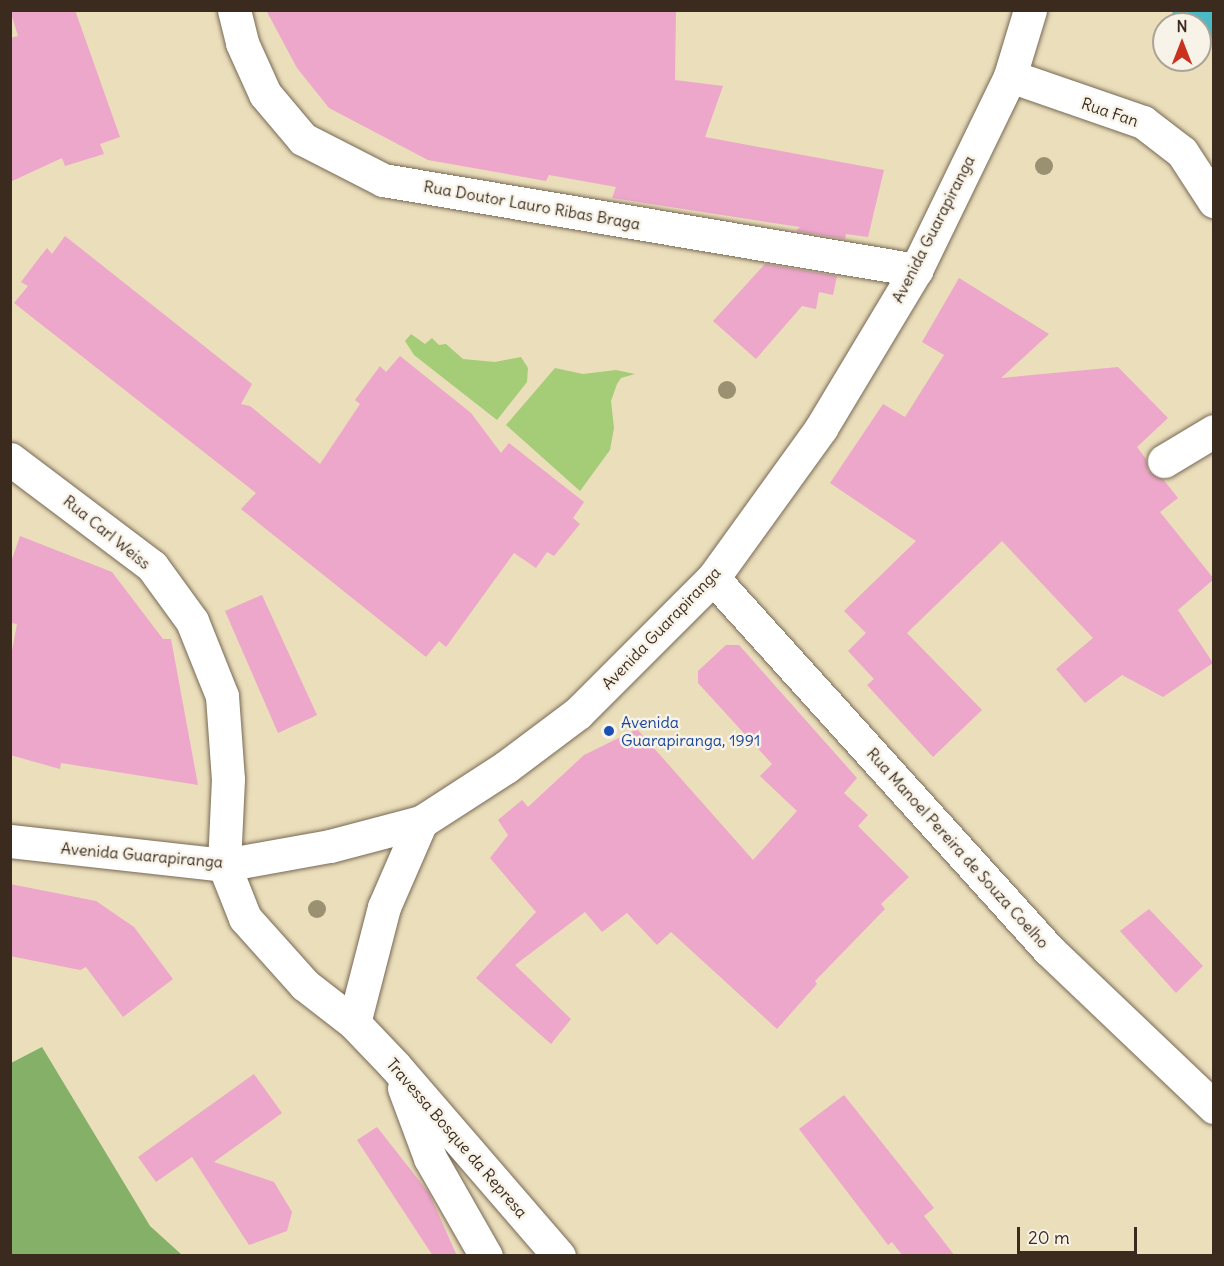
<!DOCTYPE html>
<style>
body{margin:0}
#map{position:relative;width:1224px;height:1266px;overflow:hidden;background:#eadebb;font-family:Delius,sans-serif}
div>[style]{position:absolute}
.green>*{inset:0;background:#a5cc77}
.forest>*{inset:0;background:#84b068}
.water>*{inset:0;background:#4cbac4}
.building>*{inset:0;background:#eda7ca}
.roads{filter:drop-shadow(0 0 2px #786955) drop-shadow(0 0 2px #786955)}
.minor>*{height:33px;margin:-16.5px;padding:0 16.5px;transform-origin:16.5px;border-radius:16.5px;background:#fff}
.major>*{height:33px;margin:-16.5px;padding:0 16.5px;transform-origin:16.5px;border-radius:16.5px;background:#fff}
.trees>*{width:18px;height:18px;margin:-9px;border-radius:50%;background:#999171}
.dots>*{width:16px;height:16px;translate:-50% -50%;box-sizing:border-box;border:3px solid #f7f3e8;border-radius:50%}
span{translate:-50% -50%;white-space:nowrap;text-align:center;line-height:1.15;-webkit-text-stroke:5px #f7f3e8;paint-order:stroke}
.street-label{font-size:16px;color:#3b2a1e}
.transit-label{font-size:16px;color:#164399}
.left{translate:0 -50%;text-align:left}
.frame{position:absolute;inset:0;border:12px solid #3b2a1e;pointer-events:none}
.north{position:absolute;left:1152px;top:12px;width:60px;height:60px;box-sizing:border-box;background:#f7f3e8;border:2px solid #aca397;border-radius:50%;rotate:0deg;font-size:16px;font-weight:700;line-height:24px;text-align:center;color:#3b2a1e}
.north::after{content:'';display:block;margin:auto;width:21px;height:27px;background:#c8321e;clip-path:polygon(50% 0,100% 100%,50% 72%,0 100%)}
.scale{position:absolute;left:1017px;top:1227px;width:120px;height:27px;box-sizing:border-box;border:3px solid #3b2a1e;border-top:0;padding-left:8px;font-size:18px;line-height:21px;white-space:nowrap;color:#3b2a1e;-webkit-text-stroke:4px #f7f3e8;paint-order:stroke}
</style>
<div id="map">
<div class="green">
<div style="clip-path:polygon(411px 334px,425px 344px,432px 338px,439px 345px,446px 344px,463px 359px,495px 362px,521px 357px,528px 368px,527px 382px,497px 420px,414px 355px,405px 341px)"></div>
<div style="clip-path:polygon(555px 368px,583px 374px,616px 370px,635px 374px,621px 378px,617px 384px,611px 401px,614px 428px,610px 450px,580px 491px,506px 425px)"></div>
</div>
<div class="forest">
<div style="clip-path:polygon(42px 1047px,150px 1226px,182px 1255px,11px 1255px,11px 1063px)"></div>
</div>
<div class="water">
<div style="clip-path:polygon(1173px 11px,1213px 11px,1213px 39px,1200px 35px,1200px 24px,1170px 24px)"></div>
</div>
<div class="building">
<div style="clip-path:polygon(10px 10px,75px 10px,120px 137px,100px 144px,104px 154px,65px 166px,62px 158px,10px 182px,10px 38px,18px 36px)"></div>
<div style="clip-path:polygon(266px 10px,676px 10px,675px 80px,723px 86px,705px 137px,884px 170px,868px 237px,846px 234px,845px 239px,796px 231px,800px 227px,612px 198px,616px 187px,549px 175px,546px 181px,428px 160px,329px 108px,297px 68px)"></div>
<div style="clip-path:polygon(65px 236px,252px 384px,241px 404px,250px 406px,320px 464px,360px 404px,355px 400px,380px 366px,386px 372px,400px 356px,471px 413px,501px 453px,509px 443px,584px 502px,573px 518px,580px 524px,554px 556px,547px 552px,536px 568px,514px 553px,446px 647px,439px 641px,426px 657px,241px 509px,256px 493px,14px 303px,28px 286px,21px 282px,36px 262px,47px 248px,52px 254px)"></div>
<div style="clip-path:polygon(765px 264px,837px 276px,833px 295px,819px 292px,816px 309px,802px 306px,756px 359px,713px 321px)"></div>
<div style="clip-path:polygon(959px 278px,1049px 334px,1001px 378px,1118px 367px,1168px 418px,1137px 447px,1146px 459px,1148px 471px,1163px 479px,1178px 498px,1160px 512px,1214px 579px,1178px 610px,1213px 663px,1163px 697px,1122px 675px,1085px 703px,1056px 669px,1093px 638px,1002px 541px,907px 633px,982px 710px,933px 757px,867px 685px,874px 679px,848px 651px,866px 633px,844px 611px,916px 541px,830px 483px,883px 404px,905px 417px,944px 355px,922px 342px)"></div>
<div style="clip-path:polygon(20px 536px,112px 572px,163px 639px,171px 639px,198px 785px,61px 763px,60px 769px,10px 755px,10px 661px,17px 624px,10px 623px,10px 565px)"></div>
<div style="clip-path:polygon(262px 595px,317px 715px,278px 733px,225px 611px)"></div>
<div style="clip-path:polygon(726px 645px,739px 645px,857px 778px,844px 793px,868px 815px,858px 826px,909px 877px,881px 904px,885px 909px,815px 981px,817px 984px,777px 1029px,671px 932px,657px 945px,627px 913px,602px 932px,585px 912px,515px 965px,571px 1019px,551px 1044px,476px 978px,536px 912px,490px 858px,508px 835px,498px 820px,522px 800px,528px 807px,584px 755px,637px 729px,753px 860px,797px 811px,760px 776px,772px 764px,698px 683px,698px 671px)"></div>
<div style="clip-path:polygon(10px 884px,96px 901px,134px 927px,173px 979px,123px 1017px,86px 967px,80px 970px,10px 956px)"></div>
<div style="clip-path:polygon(1149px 909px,1203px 966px,1176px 993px,1120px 931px)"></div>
<div style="clip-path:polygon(254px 1074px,282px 1113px,214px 1162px,274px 1182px,292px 1212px,287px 1231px,249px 1245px,192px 1157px,156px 1182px,138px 1157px)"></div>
<div style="clip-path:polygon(844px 1095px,934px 1208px,924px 1216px,955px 1256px,903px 1256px,892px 1242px,888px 1245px,799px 1129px)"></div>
<div style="clip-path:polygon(377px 1127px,429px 1193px,457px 1256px,433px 1256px,357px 1140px)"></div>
</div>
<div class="roads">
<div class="minor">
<div style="left:234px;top:10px;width:34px;rotate:76deg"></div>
<div style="left:242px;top:43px;width:56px;rotate:65.7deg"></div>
<div style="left:265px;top:94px;width:59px;rotate:49.8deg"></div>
<div style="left:303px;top:139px;width:90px;rotate:27.1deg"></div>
<div style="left:383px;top:180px;width:541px;rotate:9.58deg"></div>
<div style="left:1010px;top:76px;width:141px;rotate:19.1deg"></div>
<div style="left:1143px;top:122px;width:49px;rotate:37.6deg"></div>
<div style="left:1182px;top:152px;width:59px;rotate:56.9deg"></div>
<div style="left:10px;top:459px;width:178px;rotate:37deg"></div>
<div style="left:152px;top:566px;width:68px;rotate:54deg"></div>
<div style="left:192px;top:621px;width:81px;rotate:68.2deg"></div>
<div style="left:222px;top:696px;width:83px;rotate:85.9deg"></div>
<div style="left:228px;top:779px;width:86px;rotate:92.7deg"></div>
<div style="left:224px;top:865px;width:57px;rotate:68.4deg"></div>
<div style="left:245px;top:918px;width:90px;rotate:48.2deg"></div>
<div style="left:305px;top:985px;width:62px;rotate:37.8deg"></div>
<div style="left:354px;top:1023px;width:59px;rotate:46.4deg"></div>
<div style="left:395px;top:1066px;width:251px;rotate:49.2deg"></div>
<div style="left:1164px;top:461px;width:58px;rotate:-31deg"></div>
<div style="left:713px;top:578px;width:501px;rotate:47.91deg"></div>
<div style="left:1049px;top:950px;width:228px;rotate:43.6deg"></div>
<div style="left:354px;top:1023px;width:120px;rotate:-75.5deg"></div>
<div style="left:384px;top:907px;width:93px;rotate:-66.5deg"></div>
<div style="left:404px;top:1088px;width:75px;rotate:69.6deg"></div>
<div style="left:430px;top:1158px;width:113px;rotate:60.3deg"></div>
</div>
<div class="major">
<div style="left:10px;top:841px;width:215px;rotate:6.4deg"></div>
<div style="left:224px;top:865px;width:108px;rotate:-10.2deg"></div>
<div style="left:330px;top:846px;width:94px;rotate:-14.8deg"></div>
<div style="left:421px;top:822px;width:101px;rotate:-32.9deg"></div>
<div style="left:506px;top:767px;width:90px;rotate:-36.9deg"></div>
<div style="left:578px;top:713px;width:191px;rotate:-45deg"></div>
<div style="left:713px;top:578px;width:185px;rotate:-54.2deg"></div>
<div style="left:821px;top:428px;width:184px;rotate:-59deg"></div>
<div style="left:916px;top:270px;width:216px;rotate:-64.1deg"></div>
<div style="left:1010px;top:76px;width:69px;rotate:-73.1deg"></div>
</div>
</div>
<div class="trees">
<div style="left:1044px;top:166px"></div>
<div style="left:727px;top:390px"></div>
<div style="left:317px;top:909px"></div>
</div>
<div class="dots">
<div style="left:609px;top:731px;background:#1a4fb4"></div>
</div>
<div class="street-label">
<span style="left:1110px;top:112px;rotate:19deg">Rua Fan</span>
<span style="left:532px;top:205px;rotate:10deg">Rua Doutor Lauro Ribas Braga</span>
<span style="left:933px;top:229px;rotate:-63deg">Avenida Guarapiranga</span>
<span style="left:107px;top:532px;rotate:39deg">Rua Carl Weiss</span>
<span style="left:661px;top:628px;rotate:-46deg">Avenida Guarapiranga</span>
<span style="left:958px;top:848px;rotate:48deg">Rua Manoel Pereira de Souza Coelho</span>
<span style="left:142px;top:855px;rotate:5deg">Avenida Guarapiranga</span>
<span style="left:457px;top:1138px;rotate:49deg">Travessa Bosque da Represa</span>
</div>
<div class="transit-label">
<span class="left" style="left:621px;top:731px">Avenida<br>Guarapiranga, 1991</span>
</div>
<div class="frame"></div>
<div class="north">N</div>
<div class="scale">20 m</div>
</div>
